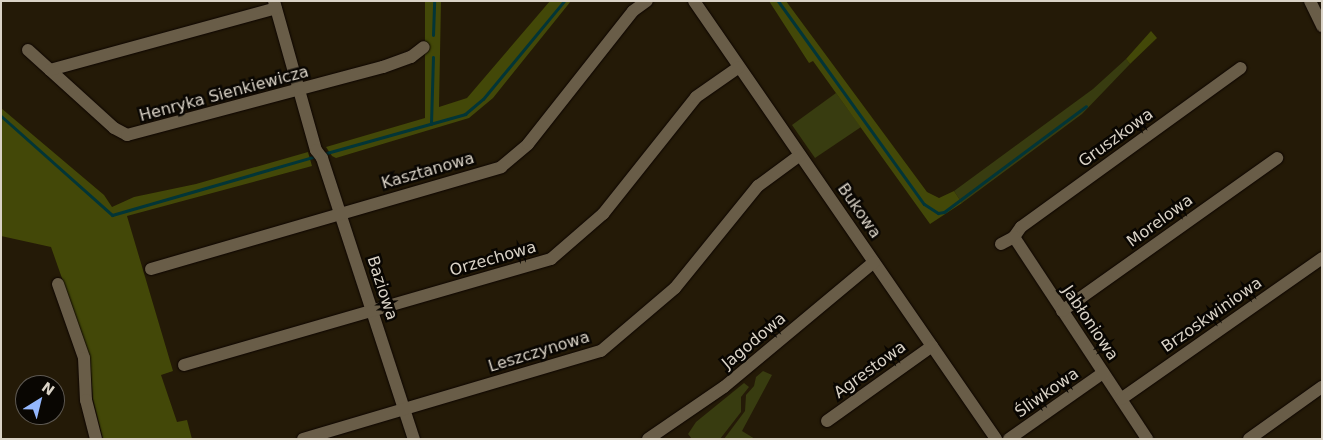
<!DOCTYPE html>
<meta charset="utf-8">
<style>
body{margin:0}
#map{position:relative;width:1323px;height:440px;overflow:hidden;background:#241a07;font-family:"DejaVu Sans",sans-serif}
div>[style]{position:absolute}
.green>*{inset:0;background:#383c10}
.forest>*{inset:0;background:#434808}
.stream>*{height:3px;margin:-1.5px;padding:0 1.5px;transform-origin:1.5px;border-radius:1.5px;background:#023537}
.roads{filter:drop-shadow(0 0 1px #0d0500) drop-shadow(0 0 1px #0d0500)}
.minor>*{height:12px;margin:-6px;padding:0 6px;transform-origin:6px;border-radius:6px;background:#695d48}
span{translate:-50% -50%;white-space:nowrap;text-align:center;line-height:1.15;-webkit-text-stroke:5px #090602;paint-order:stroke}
.street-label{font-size:16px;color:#dad3c7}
.frame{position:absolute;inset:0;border:2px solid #dad3c7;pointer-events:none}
.north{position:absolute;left:15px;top:375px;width:50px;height:50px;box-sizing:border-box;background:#090602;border:1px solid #5d5851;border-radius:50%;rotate:36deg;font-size:14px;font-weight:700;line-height:20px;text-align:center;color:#dad3c7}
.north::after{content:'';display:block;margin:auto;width:18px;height:22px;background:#94b7fd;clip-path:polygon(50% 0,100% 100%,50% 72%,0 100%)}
</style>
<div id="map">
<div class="green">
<div style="clip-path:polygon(1126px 59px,1130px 64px,1082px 114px,962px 203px,954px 191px,1093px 89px)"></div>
<div style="clip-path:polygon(836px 93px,861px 127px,815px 158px,792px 125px)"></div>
<div style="clip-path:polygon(763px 371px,772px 375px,742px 431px,755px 439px,724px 439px,745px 411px,746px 395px,754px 386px,756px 377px)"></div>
<div style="clip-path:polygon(744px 383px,749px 387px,741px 397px,741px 412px,720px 439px,692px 439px,688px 434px,696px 422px)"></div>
</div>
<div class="forest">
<div style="clip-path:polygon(425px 1px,441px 1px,439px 107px,467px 98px,550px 1px,571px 1px,493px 98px,469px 118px,336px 158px,332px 156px,326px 147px,425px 118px)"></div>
<div style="clip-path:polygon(769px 1px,786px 1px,927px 192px,939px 198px,954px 191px,962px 203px,930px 224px,813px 61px,809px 63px)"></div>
<div style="clip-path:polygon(1151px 31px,1157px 38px,1130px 64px,1126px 59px)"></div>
<div style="clip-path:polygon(1px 108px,104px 195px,112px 207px,134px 197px,196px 184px,308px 152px,312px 166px,127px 216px,173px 371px,161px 375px,177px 422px,187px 420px,192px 439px,103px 439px,93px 399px,90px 358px,51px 247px,1px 236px)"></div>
</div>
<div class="stream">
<div style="left:778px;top:1px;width:250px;rotate:54.3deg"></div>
<div style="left:924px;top:204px;width:17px;rotate:33deg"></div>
<div style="left:938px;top:213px;width:6px;rotate:-9deg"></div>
<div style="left:944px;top:212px;width:177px;rotate:-36.7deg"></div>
<div style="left:433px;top:35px;width:34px;rotate:-88deg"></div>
<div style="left:1px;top:116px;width:149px;rotate:41.7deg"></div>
<div style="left:112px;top:215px;width:213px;rotate:-16.1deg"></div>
<div style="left:431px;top:124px;width:67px;rotate:-88.3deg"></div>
<div style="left:323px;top:154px;width:148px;rotate:-15.7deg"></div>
<div style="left:465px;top:114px;width:23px;rotate:-40deg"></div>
<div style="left:483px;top:99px;width:127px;rotate:-50.4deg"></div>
</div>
<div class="roads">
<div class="minor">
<div style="left:274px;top:1px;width:155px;rotate:74.3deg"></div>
<div style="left:316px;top:150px;width:10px;rotate:53deg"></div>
<div style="left:322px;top:158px;width:296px;rotate:71.9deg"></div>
<div style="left:694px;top:1px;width:532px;rotate:55.41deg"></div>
<div style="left:1310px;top:1px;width:28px;rotate:64deg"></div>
<div style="left:28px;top:50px;width:116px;rotate:42.2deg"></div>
<div style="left:114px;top:128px;width:15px;rotate:28deg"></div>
<div style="left:127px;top:135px;width:265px;rotate:-14.9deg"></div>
<div style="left:383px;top:67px;width:30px;rotate:-20deg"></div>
<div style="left:411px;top:57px;width:16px;rotate:-38deg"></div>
<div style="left:50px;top:70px;width:234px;rotate:-15.3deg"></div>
<div style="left:1014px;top:237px;width:12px;rotate:-55deg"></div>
<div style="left:1021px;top:227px;width:271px;rotate:-35.9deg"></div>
<div style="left:1001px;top:244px;width:15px;rotate:-28deg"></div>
<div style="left:1014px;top:237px;width:242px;rotate:56.6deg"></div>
<div style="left:151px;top:269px;width:365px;rotate:-16.2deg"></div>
<div style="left:501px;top:167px;width:35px;rotate:-40deg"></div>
<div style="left:528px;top:144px;width:169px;rotate:-51.7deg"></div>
<div style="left:633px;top:11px;width:17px;rotate:-36deg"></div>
<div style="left:58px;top:284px;width:78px;rotate:70.6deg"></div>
<div style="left:84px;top:358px;width:42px;rotate:87.3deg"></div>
<div style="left:86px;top:400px;width:40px;rotate:75.6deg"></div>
<div style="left:1062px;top:311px;width:264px;rotate:-35.4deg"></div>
<div style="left:184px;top:365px;width:382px;rotate:-16.1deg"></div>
<div style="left:551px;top:259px;width:69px;rotate:-40.9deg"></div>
<div style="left:603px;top:214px;width:149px;rotate:-51.5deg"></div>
<div style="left:696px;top:97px;width:52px;rotate:-34.9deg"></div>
<div style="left:1121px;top:399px;width:246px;rotate:-35deg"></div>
<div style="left:827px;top:421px;width:129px;rotate:-35.5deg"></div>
<div style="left:303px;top:439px;width:311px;rotate:-16.5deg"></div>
<div style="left:601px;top:351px;width:97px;rotate:-40.4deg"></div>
<div style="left:675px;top:288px;width:132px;rotate:-50.9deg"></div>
<div style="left:758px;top:186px;width:52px;rotate:-36.4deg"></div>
<div style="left:648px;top:439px;width:92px;rotate:-34.4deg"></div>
<div style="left:724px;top:387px;width:195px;rotate:-39.8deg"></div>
<div style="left:1009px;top:439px;width:115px;rotate:-35.1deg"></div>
<div style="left:1249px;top:439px;width:90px;rotate:-35.5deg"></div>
</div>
</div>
<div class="street-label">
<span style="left:224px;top:94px;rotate:-15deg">Henryka Sienkiewicza</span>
<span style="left:1116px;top:138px;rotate:-36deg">Gruszkowa</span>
<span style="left:428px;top:171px;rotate:-16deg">Kasztanowa</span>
<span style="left:859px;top:211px;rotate:55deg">Bukowa</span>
<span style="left:1160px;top:221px;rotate:-36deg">Morelowa</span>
<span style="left:493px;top:259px;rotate:-16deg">Orzechowa</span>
<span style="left:382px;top:288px;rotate:72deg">Baziowa</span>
<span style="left:1212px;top:315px;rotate:-35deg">Brzoskwiniowa</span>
<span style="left:1090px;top:323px;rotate:56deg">Jabłoniowa</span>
<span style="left:754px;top:341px;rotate:-40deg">Jagodowa</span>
<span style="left:539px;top:352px;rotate:-17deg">Leszczynowa</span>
<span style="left:870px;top:370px;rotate:-36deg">Agrestowa</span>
<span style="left:1047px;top:393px;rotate:-35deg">Śliwkowa</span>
</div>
<div class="frame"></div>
<div class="north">N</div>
</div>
